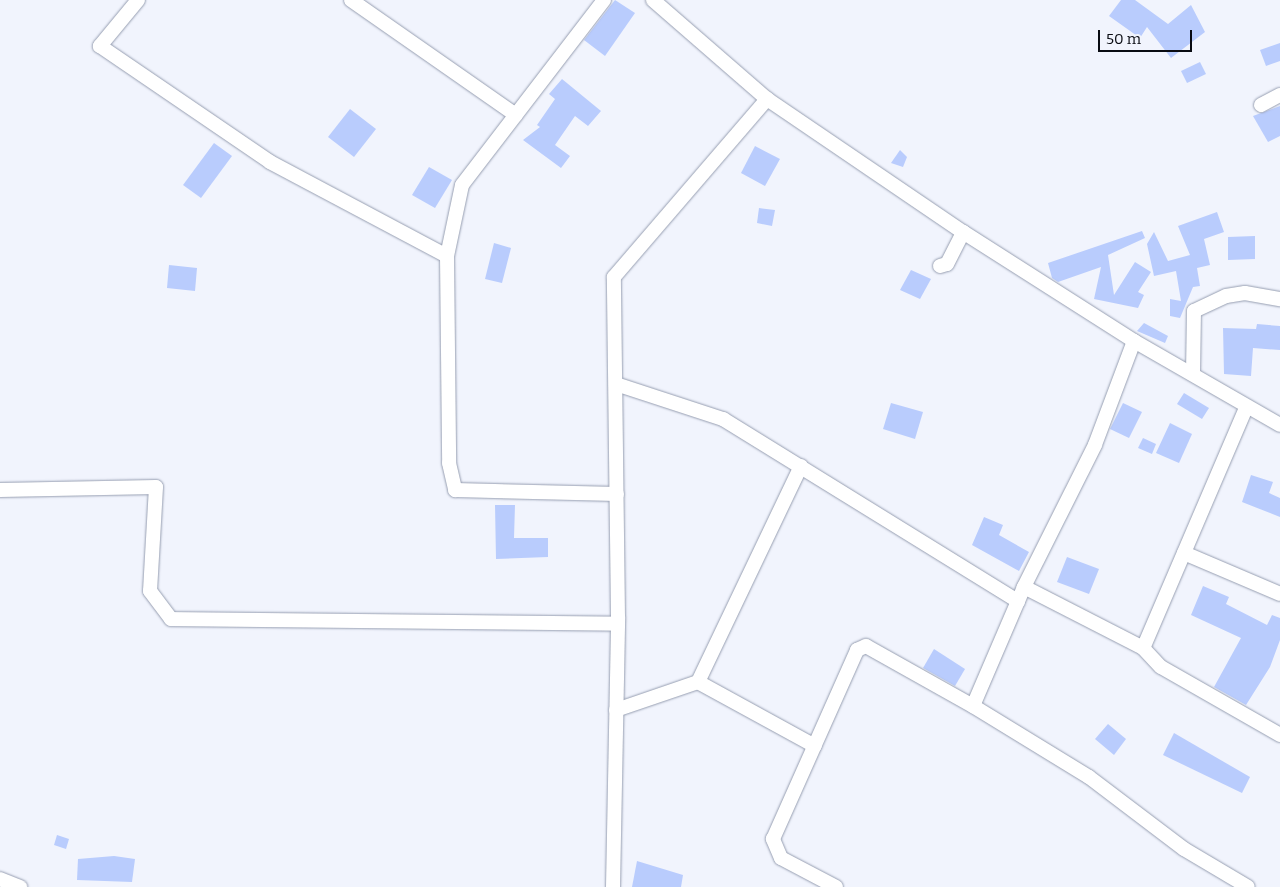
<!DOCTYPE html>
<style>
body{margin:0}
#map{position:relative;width:1280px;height:887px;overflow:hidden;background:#f1f4fd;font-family:Bitter,serif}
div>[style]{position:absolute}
.building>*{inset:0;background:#b9ccfd}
.roads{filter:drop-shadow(0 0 1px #969eb1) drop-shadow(0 0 1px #969eb1)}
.minor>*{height:14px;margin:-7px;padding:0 7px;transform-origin:7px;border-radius:7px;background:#fff}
span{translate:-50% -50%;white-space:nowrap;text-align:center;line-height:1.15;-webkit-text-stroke:5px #f1f4fd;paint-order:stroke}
.scale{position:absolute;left:1098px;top:30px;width:94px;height:22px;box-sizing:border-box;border:2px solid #090b12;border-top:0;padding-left:6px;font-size:15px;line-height:18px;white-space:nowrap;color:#090b12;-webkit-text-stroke:4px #f1f4fd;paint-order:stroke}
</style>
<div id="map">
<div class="building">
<div style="clip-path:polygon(615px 0,635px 13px,605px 56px,584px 40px)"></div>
<div style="clip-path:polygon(1121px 0,1135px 0,1168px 24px,1191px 5px,1205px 32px,1171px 58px,1147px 27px,1140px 38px,1109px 16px)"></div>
<div style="clip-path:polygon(1280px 43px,1280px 61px,1266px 66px,1260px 50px)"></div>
<div style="clip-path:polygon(1200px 62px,1206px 74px,1187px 83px,1181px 71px)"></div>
<div style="clip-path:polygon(562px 79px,601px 111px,588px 126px,575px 116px,555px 145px,570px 156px,561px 168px,523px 140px,540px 127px,537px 125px,555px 99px,549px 94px)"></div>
<div style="clip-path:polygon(1280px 106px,1280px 136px,1268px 142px,1253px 116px)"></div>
<div style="clip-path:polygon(350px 109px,376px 129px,354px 157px,328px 137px)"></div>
<div style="clip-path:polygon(214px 143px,232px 156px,201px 198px,183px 185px)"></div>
<div style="clip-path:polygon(755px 146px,780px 159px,765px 186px,741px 173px)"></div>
<div style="clip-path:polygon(900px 150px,907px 157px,903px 167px,891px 163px)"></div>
<div style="clip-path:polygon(429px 167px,452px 180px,435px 208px,412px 195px)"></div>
<div style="clip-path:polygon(759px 208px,775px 210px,772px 226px,757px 223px)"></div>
<div style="clip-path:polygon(1217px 212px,1224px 232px,1204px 239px,1210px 265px,1197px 268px,1200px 286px,1193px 287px,1180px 318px,1170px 316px,1170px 299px,1181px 301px,1176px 271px,1154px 276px,1147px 244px,1154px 232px,1168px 261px,1190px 255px,1178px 226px)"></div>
<div style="clip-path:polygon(1142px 231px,1145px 238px,1108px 255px,1114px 295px,1135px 262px,1151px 272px,1138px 292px,1144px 295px,1138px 308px,1094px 299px,1101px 267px,1058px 282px,1052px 278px,1048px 263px)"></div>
<div style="clip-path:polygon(1255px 236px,1255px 259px,1228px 260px,1228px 237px)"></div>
<div style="clip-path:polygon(494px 243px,511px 248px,502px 283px,485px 279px)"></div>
<div style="clip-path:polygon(169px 265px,197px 268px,195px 291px,167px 288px)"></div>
<div style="clip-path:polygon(911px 270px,931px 279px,920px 299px,900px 290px)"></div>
<div style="clip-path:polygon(1144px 323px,1168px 336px,1165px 343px,1137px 331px)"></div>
<div style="clip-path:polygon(1257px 324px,1280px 326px,1280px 350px,1253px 348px,1251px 376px,1224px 374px,1223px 328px,1256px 329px)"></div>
<div style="clip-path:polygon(1184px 393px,1209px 408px,1202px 419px,1177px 404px)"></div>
<div style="clip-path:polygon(891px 403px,923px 412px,915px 439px,883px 429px)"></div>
<div style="clip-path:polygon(1123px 403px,1142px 412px,1129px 438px,1110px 429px)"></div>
<div style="clip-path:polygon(1170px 423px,1192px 434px,1179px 463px,1156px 453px)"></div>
<div style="clip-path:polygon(1143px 438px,1156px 444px,1152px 454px,1138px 448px)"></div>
<div style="clip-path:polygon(1251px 475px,1273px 482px,1269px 493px,1280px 498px,1280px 517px,1242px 502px)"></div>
<div style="clip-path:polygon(495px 505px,515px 505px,514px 538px,548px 538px,548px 557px,496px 559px)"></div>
<div style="clip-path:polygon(984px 517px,1003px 525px,999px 535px,1029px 552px,1019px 571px,972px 545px)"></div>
<div style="clip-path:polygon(1067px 557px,1099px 569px,1089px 594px,1057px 582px)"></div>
<div style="clip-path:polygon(1203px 586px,1229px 597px,1226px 604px,1267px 625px,1272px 615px,1280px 618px,1280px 640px,1270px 667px,1246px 705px,1214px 687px,1241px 638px,1191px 615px)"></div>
<div style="clip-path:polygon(934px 649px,965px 669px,955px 686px,923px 668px)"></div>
<div style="clip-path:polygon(1108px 724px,1126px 739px,1114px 755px,1095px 739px)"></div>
<div style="clip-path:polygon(1174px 733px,1250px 777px,1242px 793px,1163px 755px)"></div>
<div style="clip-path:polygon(57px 835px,69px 839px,66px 849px,54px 845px)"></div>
<div style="clip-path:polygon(114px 856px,135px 859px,132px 882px,77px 880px,78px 859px)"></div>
<div style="clip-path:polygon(637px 861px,683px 875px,681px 887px,632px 887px)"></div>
</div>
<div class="roads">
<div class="minor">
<div style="left:138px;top:0;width:60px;rotate:129.6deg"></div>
<div style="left:100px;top:46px;width:206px;rotate:34.3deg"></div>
<div style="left:270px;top:162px;width:200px;rotate:28deg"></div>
<div style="left:351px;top:0;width:201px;rotate:34.9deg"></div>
<div style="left:604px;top:0;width:233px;rotate:127.5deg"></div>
<div style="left:462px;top:185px;width:73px;rotate:101.9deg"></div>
<div style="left:447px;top:256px;width:207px;rotate:89.4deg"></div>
<div style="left:449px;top:463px;width:28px;rotate:77deg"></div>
<div style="left:455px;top:490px;width:162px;rotate:1.4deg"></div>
<div style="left:653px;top:0;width:151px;rotate:41deg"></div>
<div style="left:767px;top:99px;width:237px;rotate:34.2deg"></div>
<div style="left:963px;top:232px;width:203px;rotate:32.5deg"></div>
<div style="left:1134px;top:341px;width:168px;rotate:29.9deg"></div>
<div style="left:1261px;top:105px;width:21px;rotate:-28deg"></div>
<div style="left:940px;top:266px;width:7px;rotate:-16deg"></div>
<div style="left:947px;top:264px;width:36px;rotate:-63deg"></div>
<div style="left:1134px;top:341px;width:111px;rotate:110.6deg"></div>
<div style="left:1095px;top:445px;width:159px;rotate:116.6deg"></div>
<div style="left:1024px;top:587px;width:129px;rotate:113.2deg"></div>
<div style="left:973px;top:706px;width:136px;rotate:31.5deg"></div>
<div style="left:1089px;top:777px;width:119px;rotate:37.2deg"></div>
<div style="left:1184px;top:849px;width:74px;rotate:30.7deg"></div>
<div style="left:1193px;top:374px;width:63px;rotate:-89.1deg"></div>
<div style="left:1194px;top:311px;width:35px;rotate:-25deg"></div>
<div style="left:1226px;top:296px;width:19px;rotate:-9deg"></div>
<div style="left:1245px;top:293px;width:36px;rotate:10deg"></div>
<div style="left:616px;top:384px;width:113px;rotate:18.1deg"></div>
<div style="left:723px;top:419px;width:347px;rotate:31.7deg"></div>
<div style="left:1246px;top:408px;width:261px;rotate:113.2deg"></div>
<div style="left:1143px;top:648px;width:26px;rotate:47deg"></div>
<div style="left:1161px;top:667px;width:137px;rotate:29.7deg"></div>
<div style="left:801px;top:466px;width:239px;rotate:115.5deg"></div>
<div style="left:698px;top:682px;width:133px;rotate:28.7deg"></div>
<div style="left:0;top:490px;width:156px;rotate:-1.1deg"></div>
<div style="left:156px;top:487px;width:104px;rotate:93.3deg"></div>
<div style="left:150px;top:591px;width:35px;rotate:53deg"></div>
<div style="left:171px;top:619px;width:447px;rotate:0.6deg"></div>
<div style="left:1184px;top:553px;width:104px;rotate:23.1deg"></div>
<div style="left:1024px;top:587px;width:134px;rotate:27.1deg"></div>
<div style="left:616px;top:710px;width:87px;rotate:-18.9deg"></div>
<div style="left:0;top:879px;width:22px;rotate:22deg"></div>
<div style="left:613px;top:887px;width:270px;rotate:-88.9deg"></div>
<div style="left:618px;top:617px;width:340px;rotate:-90.7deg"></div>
<div style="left:614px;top:277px;width:235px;rotate:-49.3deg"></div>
<div style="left:836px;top:887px;width:62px;rotate:-152.2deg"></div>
<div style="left:781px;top:858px;width:21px;rotate:-113deg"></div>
<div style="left:773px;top:839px;width:207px;rotate:-66deg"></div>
<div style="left:857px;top:650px;width:10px;rotate:-24deg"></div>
<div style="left:866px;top:646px;width:123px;rotate:29.3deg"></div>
</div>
</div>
<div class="scale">50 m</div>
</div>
